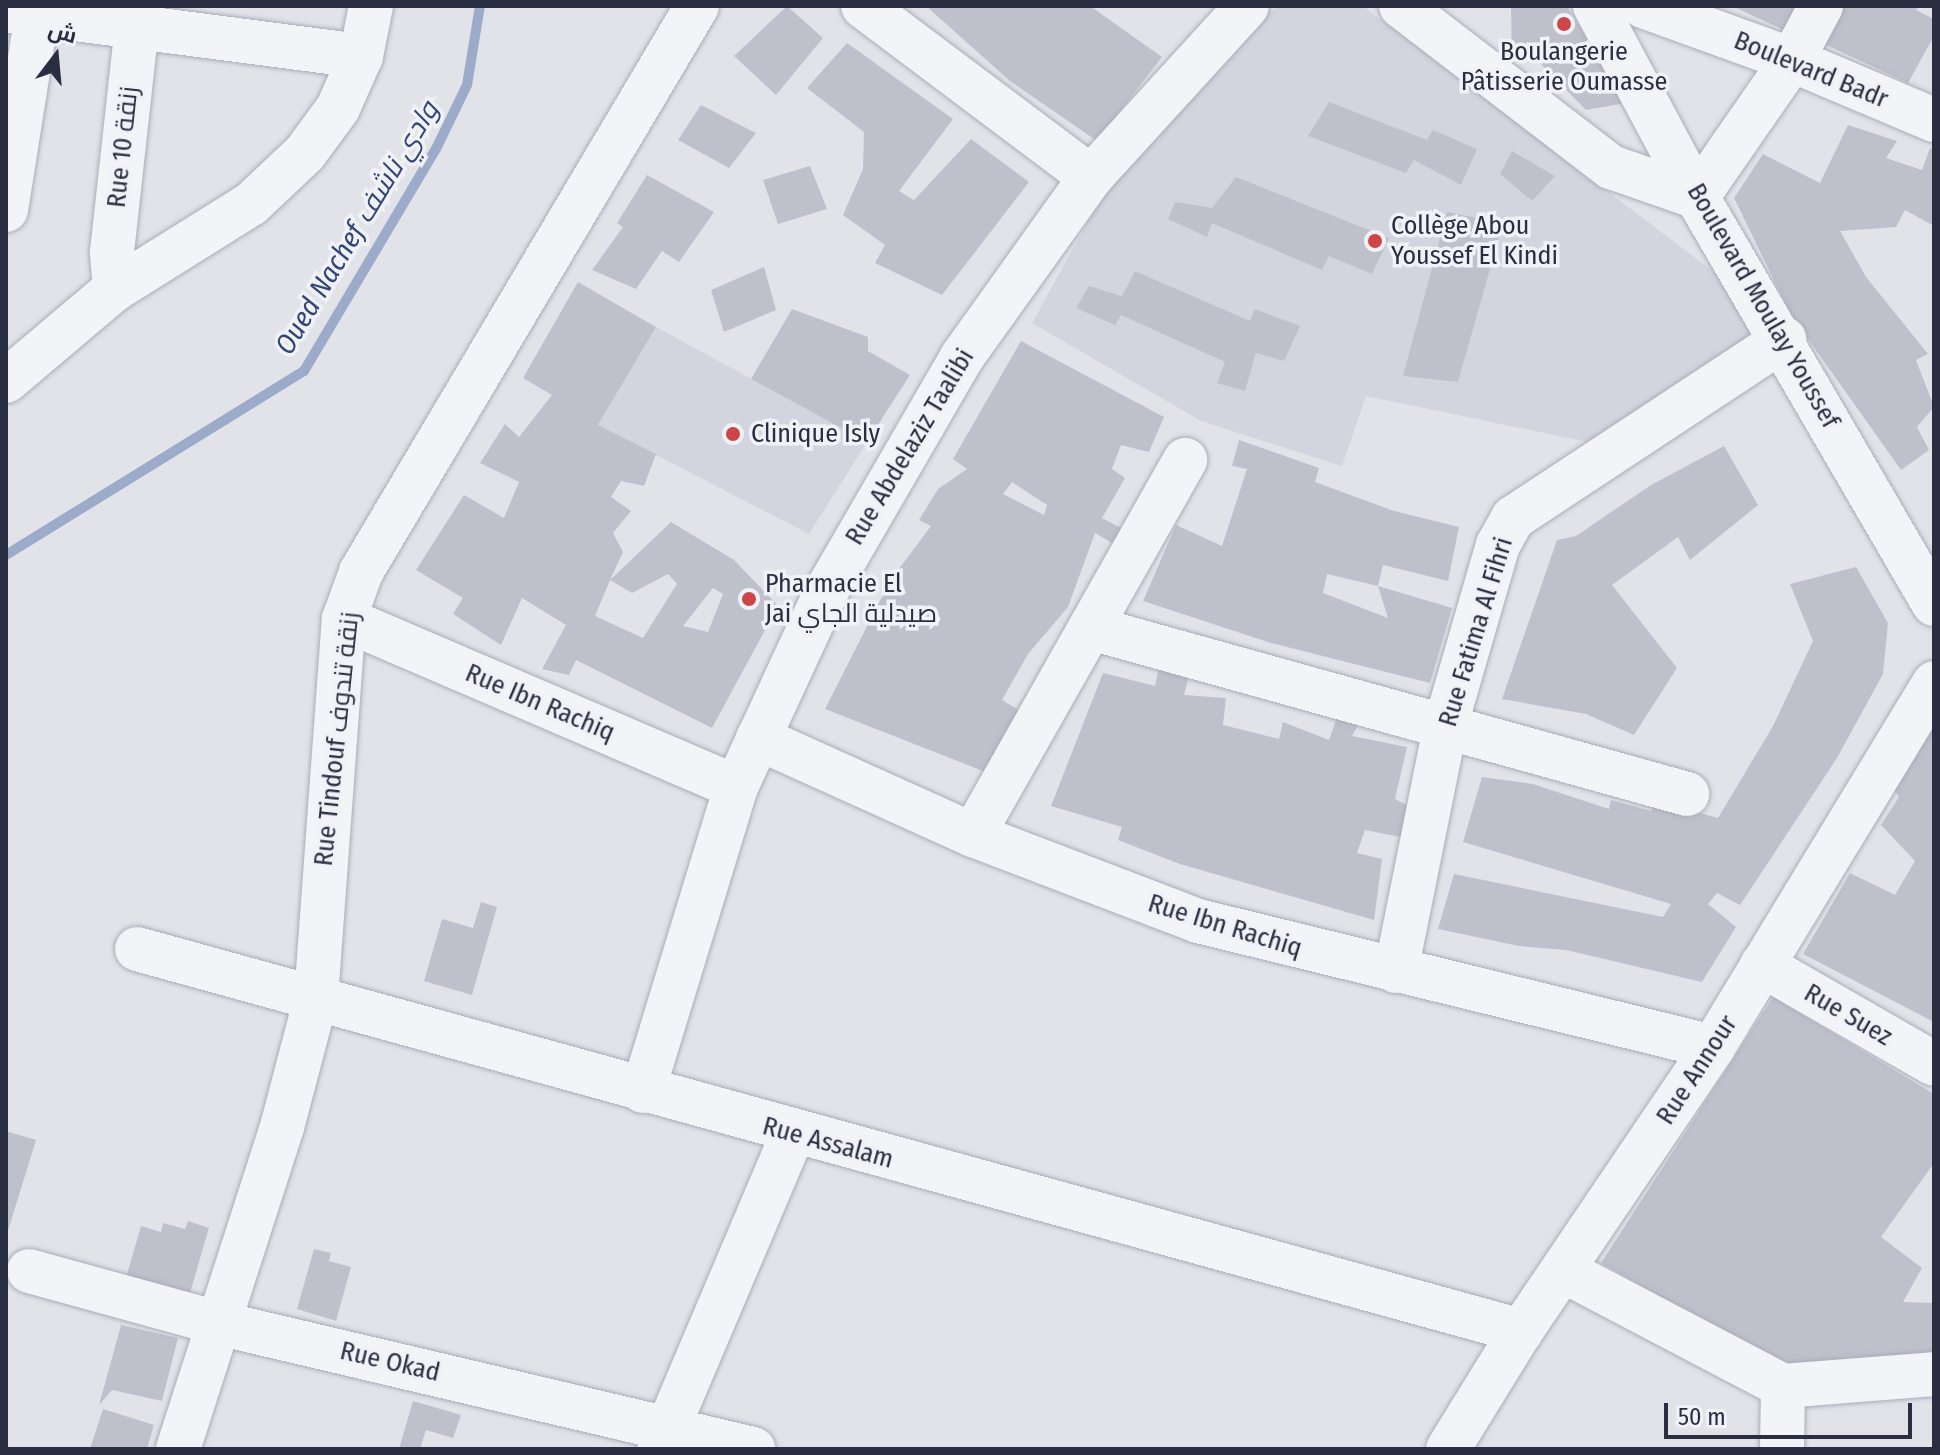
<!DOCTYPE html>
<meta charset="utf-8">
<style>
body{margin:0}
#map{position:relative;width:1940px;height:1455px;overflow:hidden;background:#e1e3e9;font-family:"Fira Sans Condensed",Cairo,sans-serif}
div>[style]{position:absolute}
.built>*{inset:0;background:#d3d5de}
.stream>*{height:10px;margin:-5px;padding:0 5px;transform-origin:5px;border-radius:5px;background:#9cabc9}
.building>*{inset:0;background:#bec1cc}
.roads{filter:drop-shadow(0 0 2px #aaadb7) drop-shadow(0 0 2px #aaadb7)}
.minor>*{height:44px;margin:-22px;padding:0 22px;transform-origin:22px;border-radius:22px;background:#f3f4f8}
.dots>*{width:22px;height:22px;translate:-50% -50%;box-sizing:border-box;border:4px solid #f0f2f7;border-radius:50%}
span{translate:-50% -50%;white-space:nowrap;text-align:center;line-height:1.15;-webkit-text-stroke:7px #f0f2f7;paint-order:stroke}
.poi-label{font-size:26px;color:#292e41}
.left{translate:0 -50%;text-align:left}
.street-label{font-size:26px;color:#292e41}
.water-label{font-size:28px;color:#334775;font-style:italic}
.frame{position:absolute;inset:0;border:8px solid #292e41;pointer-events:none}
.north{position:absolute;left:16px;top:16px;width:80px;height:80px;-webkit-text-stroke:6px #f0f2f7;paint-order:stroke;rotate:16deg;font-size:22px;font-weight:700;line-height:32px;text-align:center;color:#292e41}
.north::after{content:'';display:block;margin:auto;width:28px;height:36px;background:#292e41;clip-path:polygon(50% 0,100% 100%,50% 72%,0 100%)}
.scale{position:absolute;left:1664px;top:1403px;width:248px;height:36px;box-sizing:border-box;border:4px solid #292e41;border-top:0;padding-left:10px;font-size:24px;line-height:28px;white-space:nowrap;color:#292e41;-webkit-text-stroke:6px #f0f2f7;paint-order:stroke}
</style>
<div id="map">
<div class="built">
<div style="clip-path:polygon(1285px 6px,1363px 6px,1726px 281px,1757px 338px,1607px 446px,1366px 396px,1342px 466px,1201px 421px,1032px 323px,1100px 200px,1260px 13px)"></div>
<div style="clip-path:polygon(656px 327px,867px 442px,809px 534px,598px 425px)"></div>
</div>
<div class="stream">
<div style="left:6px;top:555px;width:350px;rotate:-31.7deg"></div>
<div style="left:304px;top:371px;width:258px;rotate:-59.3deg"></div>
<div style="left:436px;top:149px;width:71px;rotate:-64.2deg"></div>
<div style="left:467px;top:85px;width:80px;rotate:-80.7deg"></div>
</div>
<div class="building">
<div style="clip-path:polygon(787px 6px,823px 38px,776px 95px,734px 56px)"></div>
<div style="clip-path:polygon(926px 6px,1090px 6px,1162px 57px,1097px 141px,1010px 81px)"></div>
<div style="clip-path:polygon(1511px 6px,1567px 6px,1626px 103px,1586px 110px,1534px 57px,1512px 60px)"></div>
<div style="clip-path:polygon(1732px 6px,1813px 6px,1799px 37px)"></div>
<div style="clip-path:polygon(1842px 6px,1919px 6px,1916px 10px,1934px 19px,1934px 36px,1908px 83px,1820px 42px)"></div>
<div style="clip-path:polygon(847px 43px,953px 119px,899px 191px,914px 200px,971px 139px,1029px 182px,942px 295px,875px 263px,885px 245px,843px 215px,863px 169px,864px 132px,807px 88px)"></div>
<div style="clip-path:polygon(1329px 102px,1427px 140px,1433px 130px,1477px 149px,1461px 185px,1414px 160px,1406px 173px,1308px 136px)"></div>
<div style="clip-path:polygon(701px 105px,756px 133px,729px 168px,678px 140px)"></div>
<div style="clip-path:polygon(1848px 125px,1897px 141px,1886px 158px,1922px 170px,1930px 148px,1934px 150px,1934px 226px,1905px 210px,1896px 227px,1840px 231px,1866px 277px,1928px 354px,1916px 360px,1934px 407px,1917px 427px,1929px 450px,1901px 470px,1791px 315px,1734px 198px,1763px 154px,1820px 183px)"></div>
<div style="clip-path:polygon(1512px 151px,1555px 176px,1532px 201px,1500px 174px)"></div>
<div style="clip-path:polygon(810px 166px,827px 209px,778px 224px,763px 180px)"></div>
<div style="clip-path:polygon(647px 175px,714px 212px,679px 262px,662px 251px,636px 289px,592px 270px,623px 227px,617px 223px)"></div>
<div style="clip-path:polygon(1236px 177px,1389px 238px,1372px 274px,1329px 256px,1322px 270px,1212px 223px,1207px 237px,1168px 219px,1175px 202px,1212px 208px)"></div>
<div style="clip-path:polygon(1447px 212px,1503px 223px,1458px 382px,1403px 376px)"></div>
<div style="clip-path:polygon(764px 267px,776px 310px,724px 332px,711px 290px)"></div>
<div style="clip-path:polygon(1135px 271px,1250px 321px,1255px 309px,1300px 326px,1284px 361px,1256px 353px,1245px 391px,1217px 383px,1225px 362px,1121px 315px,1115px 325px,1076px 308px,1089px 286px,1122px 296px)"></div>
<div style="clip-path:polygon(evenodd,578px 282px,656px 327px,598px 425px,656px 454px,644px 486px,621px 481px,611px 497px,631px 511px,613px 533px,623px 552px,610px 580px,595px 616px,643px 638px,677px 584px,668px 574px,632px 593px,610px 580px,671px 522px,734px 560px,778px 606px,712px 728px,576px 660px,569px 675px,542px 669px,566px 625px,522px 598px,501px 645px,453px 614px,463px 598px,416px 570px,464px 495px,504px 518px,519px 482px,480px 463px,505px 424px,519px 437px,552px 395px,523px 378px,578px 282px,713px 588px,723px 594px,708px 632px,683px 626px,713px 588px)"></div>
<div style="clip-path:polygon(792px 309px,868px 337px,868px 351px,910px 375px,867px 442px,751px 379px)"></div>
<div style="clip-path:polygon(evenodd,1021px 341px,1164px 417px,1149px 452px,1121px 445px,1112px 469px,1125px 478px,1102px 518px,1125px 530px,1122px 549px,1095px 533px,1068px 607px,1028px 654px,1002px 700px,1031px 717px,983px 771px,825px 709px,890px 581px,931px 526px,919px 520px,938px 489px,967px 469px,953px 459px,1021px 341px,1012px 482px,1047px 505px,1044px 515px,1003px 494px,1012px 482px)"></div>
<div style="clip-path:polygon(1239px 440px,1319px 468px,1315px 482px,1394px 511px,1459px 527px,1448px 581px,1383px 565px,1378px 586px,1327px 574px,1323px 593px,1388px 618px,1378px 586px,1452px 608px,1430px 683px,1271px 643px,1143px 601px,1176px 525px,1222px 546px,1247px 469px,1232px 466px)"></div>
<div style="clip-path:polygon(1724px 446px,1758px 505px,1690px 560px,1678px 537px,1612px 585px,1677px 668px,1634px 735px,1586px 714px,1502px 699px,1557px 540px,1576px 536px,1651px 485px)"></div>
<div style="clip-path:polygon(1856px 567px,1888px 623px,1883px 674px,1837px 758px,1740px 905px,1717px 893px,1708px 904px,1736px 927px,1702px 982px,1566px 950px,1519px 946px,1438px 929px,1454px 874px,1663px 917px,1671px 904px,1463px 842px,1482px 777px,1533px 784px,1609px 809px,1611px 800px,1651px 811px,1654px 800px,1718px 818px,1773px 726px,1813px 641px,1790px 584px)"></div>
<div style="clip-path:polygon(1159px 667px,1189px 676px,1184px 695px,1226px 698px,1223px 725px,1279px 739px,1283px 722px,1329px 740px,1337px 717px,1360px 721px,1352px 736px,1407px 747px,1395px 799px,1410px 807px,1405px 838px,1365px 830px,1357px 853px,1382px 859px,1374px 920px,1180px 864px,1118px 840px,1122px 827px,1051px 806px,1103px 673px,1155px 686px)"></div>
<div style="clip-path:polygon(1934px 725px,1934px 1022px,1803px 954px,1850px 873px,1895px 895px,1915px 861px,1881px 825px,1899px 797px,1890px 783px)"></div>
<div style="clip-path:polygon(481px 902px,497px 907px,472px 995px,424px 981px,442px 919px,473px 928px)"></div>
<div style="clip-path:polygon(1773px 997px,1934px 1094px,1934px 1163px,1881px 1237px,1922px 1268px,1903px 1302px,1934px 1303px,1934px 1361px,1791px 1371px,1601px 1263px)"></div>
<div style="clip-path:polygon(6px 1131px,36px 1140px,7px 1234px,6px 1234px)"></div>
<div style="clip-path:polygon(188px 1221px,209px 1228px,185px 1310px,122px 1292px,141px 1226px,161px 1232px,163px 1223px,185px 1229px)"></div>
<div style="clip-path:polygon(314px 1249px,331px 1253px,329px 1261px,351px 1267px,336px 1321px,297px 1309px)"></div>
<div style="clip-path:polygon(121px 1325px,178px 1338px,162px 1401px,112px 1390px,99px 1405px)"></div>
<div style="clip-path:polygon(413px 1401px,461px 1415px,453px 1438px,426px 1430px,420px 1449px,399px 1449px)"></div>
<div style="clip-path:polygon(103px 1409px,154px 1425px,147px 1449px,90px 1449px)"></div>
</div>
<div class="roads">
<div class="minor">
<div style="left:863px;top:6px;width:285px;rotate:36.9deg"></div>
<div style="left:1401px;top:6px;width:265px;rotate:37.5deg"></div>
<div style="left:1611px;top:167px;width:91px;rotate:19.2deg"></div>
<div style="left:1595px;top:6px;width:217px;rotate:61.9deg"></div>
<div style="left:1697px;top:197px;width:471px;rotate:59.8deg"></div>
<div style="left:1643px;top:6px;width:158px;rotate:19.9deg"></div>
<div style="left:1792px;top:60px;width:154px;rotate:22.9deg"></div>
<div style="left:6px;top:10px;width:358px;rotate:7.4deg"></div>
<div style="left:1697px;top:197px;width:167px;rotate:-55.3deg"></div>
<div style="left:1792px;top:60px;width:61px;rotate:-61.8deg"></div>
<div style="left:6px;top:210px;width:198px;rotate:-81deg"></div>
<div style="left:115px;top:289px;width:37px;rotate:-95deg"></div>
<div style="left:112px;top:252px;width:247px;rotate:-83.7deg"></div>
<div style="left:6px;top:381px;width:143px;rotate:-40.2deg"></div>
<div style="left:115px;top:289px;width:160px;rotate:-32deg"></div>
<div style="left:251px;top:204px;width:74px;rotate:-43.4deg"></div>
<div style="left:305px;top:153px;width:56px;rotate:-53.7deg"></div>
<div style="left:338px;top:108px;width:57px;rotate:-66.1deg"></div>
<div style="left:361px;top:56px;width:51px;rotate:-78.7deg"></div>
<div style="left:344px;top:619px;width:426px;rotate:23.2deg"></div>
<div style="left:1091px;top:628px;width:619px;rotate:15.56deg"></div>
<div style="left:758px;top:738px;width:236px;rotate:24.3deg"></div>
<div style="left:973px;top:835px;width:241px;rotate:20.9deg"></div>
<div style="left:1198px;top:921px;width:530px;rotate:13.75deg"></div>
<div style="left:973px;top:835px;width:431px;rotate:-60.5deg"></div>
<div style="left:137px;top:949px;width:1436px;rotate:15.43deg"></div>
<div style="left:1762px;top:965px;width:198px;rotate:29.9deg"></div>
<div style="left:1396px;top:971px;width:249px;rotate:-78.6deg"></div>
<div style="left:1445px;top:727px;width:190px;rotate:-73.8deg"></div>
<div style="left:1498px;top:545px;width:31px;rotate:-61deg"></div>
<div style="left:1513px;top:518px;width:325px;rotate:-33.4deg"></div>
<div style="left:643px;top:1091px;width:318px;rotate:-73deg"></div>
<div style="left:736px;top:787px;width:217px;rotate:-65.2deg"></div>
<div style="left:827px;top:590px;width:269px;rotate:-59.9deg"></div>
<div style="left:962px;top:357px;width:221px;rotate:-54.4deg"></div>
<div style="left:1091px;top:177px;width:231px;rotate:-47.6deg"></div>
<div style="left:29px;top:1271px;width:196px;rotate:15.4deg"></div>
<div style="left:218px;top:1323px;width:550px;rotate:13.25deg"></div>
<div style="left:1564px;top:1271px;width:247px;rotate:27.7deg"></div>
<div style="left:1783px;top:1386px;width:151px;rotate:-4.5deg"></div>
<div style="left:178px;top:1449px;width:338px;rotate:-72.1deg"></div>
<div style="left:282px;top:1127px;width:133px;rotate:-75.2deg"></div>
<div style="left:316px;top:998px;width:380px;rotate:-85.8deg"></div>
<div style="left:344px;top:619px;width:50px;rotate:-70.1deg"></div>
<div style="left:361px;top:572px;width:658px;rotate:-59.3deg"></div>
<div style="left:659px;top:1449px;width:343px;rotate:-67deg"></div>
<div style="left:1448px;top:1449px;width:139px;rotate:-58.3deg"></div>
<div style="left:1521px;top:1331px;width:343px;rotate:-55.9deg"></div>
<div style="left:1713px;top:1047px;width:426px;rotate:-58.7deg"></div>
<div style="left:1782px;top:1449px;width:63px;rotate:-89.1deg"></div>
</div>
</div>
<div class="dots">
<div style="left:1564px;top:24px;background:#cd4647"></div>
<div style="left:1375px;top:241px;background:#cd4647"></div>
<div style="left:733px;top:434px;background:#cd4647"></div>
<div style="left:749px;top:599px;background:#cd4647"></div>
</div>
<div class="poi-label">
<span style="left:1564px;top:67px">Boulangerie<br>Pâtisserie Oumasse</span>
<span class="left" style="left:1391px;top:241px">Collège Abou<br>Youssef El Kindi</span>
<span class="left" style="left:751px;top:434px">Clinique Isly</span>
<span class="left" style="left:765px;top:599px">Pharmacie El<br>Jai صيدلية الجاي</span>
</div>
<div class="street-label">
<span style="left:1811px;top:70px;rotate:22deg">Boulevard Badr</span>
<span style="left:123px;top:147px;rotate:-84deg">Rue 10 زنقة</span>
<span style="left:1763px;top:306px;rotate:60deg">Boulevard Moulay Youssef</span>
<span style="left:910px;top:447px;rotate:-59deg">Rue Abdelaziz Taalibi</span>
<span style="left:1476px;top:632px;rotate:-73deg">Rue Fatima Al Fihri</span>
<span style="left:540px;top:703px;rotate:23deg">Rue Ibn Rachiq</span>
<span style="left:337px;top:739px;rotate:-84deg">Rue Tindouf زنقة تندوف</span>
<span style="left:1225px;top:926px;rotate:17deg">Rue Ibn Rachiq</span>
<span style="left:1848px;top:1015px;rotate:30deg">Rue Suez</span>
<span style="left:1697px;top:1070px;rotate:-57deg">Rue Annour</span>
<span style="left:828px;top:1143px;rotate:15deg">Rue Assalam</span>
<span style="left:390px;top:1362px;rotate:13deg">Rue Okad</span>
</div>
<div class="water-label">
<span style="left:357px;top:228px;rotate:-59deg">Oued Nachef وادي ناشف</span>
</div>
<div class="frame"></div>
<div class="north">ش</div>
<div class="scale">50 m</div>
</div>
